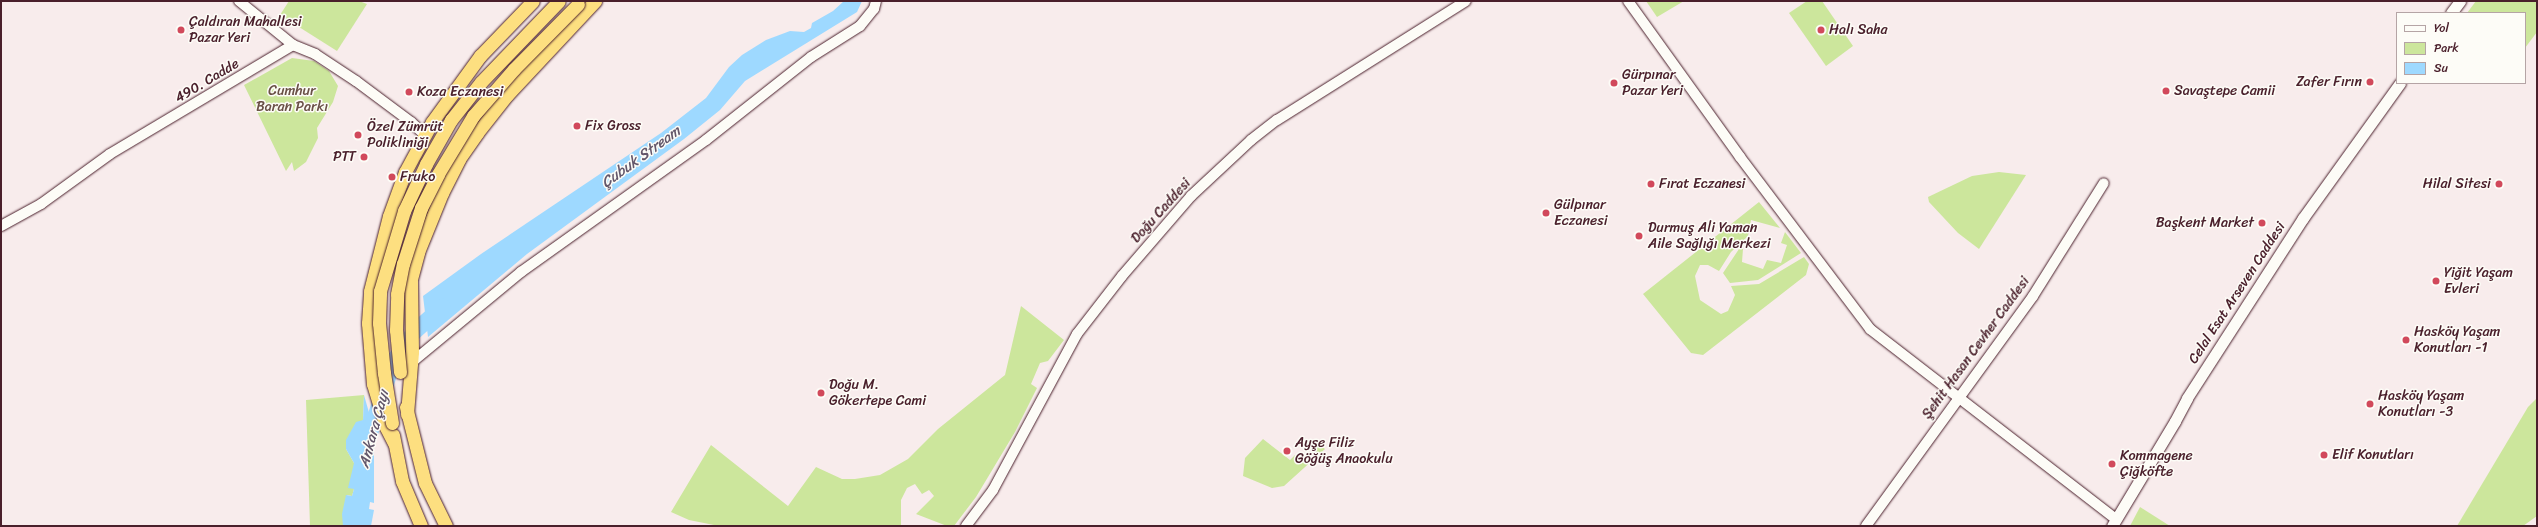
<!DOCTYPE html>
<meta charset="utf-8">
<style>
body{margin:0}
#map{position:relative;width:2538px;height:527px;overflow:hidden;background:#f8ecec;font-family:Sriracha,sans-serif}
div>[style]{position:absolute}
.green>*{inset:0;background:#cce69c}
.water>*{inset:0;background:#9ed9ff}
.river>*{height:16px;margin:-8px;padding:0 8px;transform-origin:8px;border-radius:8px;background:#9ed9ff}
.roads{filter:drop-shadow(0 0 1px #4a1f2b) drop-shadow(0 0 1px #4a1f2b)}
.tertiary>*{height:10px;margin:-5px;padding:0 5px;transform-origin:5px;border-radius:5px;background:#fdfcf7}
.secondary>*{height:11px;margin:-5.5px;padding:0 5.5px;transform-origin:5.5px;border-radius:5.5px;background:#fdfcf7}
.trunk>*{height:13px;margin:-6.5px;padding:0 6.5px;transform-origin:6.5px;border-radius:6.5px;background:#fddf80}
.bridges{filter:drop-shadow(0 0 1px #4a1f2b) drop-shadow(0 0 1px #4a1f2b)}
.trunk-bridge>*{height:13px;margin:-6.5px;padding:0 6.5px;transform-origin:6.5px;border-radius:6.5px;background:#fddf80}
.dots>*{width:11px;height:11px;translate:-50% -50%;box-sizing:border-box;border:2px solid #fdfcf7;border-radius:50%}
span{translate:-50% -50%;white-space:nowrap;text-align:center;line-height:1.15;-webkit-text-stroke:3px #fdfcf7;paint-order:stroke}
.poi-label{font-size:14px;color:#4a1f2b}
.left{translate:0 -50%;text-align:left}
.right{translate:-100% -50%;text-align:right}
.street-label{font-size:14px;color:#4a1f2b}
.park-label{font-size:14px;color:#6a5147}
.water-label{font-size:15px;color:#63576b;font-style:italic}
.frame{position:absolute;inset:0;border:2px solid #4a1f2b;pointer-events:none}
.legend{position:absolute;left:2396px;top:12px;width:130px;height:72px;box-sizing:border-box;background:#fdfcf7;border:1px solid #b5a4a5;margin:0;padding:5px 7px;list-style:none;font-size:12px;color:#4a1f2b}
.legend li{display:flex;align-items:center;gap:8px;height:20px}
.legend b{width:20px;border:1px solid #b5a4a5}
</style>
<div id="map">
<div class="green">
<div style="clip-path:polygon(289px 1px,359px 1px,367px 4px,337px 51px,280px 15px)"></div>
<div style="clip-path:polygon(1646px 1px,1684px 1px,1657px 17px)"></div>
<div style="clip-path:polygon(1807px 1px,1822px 1px,1853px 46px,1826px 66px,1789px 13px)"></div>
<div style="clip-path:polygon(2476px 1px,2537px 1px,2537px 32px,2525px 48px,2525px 13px,2467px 13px)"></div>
<div style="clip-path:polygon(292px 58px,314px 61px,329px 71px,338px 86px,333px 102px,317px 128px,318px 138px,306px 162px,294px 171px,292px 162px,286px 171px,244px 85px)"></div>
<div style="clip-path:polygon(1999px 172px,2026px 175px,1979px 249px,1958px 233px,1929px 202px,1928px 197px,1972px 176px)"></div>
<div style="clip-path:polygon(1759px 202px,1780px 228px,1751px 220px,1748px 236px,1731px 252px,1719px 271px,1708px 265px,1700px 265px,1695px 276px,1700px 300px,1721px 314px,1728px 311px,1732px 302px,1735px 295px,1731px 286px,1759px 284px,1804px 257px,1809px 264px,1806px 275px,1703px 355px,1691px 353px,1643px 294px)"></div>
<div style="clip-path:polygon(1785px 232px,1801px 253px,1758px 280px,1730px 283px,1723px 273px,1739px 249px,1743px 249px,1742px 262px,1763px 269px,1767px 260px,1781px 263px,1787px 245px,1781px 243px)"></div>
<div style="clip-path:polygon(1021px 306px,1064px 340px,1048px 361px,1040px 363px,1031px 384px,1037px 388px,1015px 432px,976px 497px,954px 526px,947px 526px,916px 514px,934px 496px,929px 490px,922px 494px,915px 484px,907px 488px,901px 500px,901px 526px,719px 526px,689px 520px,671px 512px,711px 445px,788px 506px,816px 467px,842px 479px,855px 479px,880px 475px,908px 459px,938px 429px,1005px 375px)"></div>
<div style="clip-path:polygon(364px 395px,363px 420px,346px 449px,354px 463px,354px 489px,352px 496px,347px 495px,343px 526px,310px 526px,306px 400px)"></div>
<div style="clip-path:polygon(2537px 398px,2537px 516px,2523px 526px,2457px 526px,2528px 407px)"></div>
<div style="clip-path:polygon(1263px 439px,1290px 460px,1295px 455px,1302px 461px,1319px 444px,1325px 449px,1284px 486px,1272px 488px,1243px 476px,1245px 458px)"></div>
<div style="clip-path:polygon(2140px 507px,2170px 526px,2130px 526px)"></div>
</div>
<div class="water">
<div style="clip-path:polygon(844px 1px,862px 1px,857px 12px,745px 81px,720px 110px,684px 139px,527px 254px,428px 337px,423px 296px,481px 254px,661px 133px,706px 98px,729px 67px,742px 55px,766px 40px,790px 31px,804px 32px,811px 28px,812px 23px,833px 11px)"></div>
<div style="clip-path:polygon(364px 395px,374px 430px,374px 503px,370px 502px,369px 509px,374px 510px,371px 526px,343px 526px,342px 514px,346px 495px,352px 496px,354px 489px,348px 488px,354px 463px,346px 449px,346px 440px,356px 422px,363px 420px)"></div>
</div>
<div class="river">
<div style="left:367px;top:443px;width:85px;rotate:-72.2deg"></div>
<div style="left:393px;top:362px;width:35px;rotate:-55deg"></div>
<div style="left:413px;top:333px;width:40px;rotate:-42deg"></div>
</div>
<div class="roads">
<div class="tertiary">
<div style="left:239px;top:1px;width:70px;rotate:39.2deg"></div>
<div style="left:293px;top:45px;width:24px;rotate:22deg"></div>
<div style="left:315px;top:54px;width:49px;rotate:33.4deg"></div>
<div style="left:356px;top:81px;width:69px;rotate:36.7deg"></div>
<div style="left:411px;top:122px;width:18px;rotate:43deg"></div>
<div style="left:1628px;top:1px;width:192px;rotate:54.3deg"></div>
<div style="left:1740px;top:157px;width:216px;rotate:52.9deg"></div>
<div style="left:1870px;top:329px;width:311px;rotate:37.7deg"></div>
<div style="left:1px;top:226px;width:46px;rotate:-28.8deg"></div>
<div style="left:41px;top:204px;width:85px;rotate:-35.9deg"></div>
<div style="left:110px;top:154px;width:213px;rotate:-30.8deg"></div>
<div style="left:411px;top:363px;width:143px;rotate:-39.6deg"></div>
<div style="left:521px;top:272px;width:227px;rotate:-35.5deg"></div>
<div style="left:706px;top:140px;width:134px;rotate:-38.3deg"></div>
<div style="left:811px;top:57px;width:58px;rotate:-32.3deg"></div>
<div style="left:860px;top:26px;width:22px;rotate:-51deg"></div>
<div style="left:874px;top:9px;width:8px;rotate:-76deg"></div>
<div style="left:966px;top:526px;width:45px;rotate:-53.1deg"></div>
<div style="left:993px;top:490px;width:177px;rotate:-61.7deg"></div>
<div style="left:1077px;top:334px;width:73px;rotate:-52.2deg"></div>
<div style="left:1122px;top:276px;width:106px;rotate:-49.2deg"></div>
<div style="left:1191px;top:196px;width:82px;rotate:-43deg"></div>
<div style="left:1251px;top:140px;width:33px;rotate:-38deg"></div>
<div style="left:1277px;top:120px;width:223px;rotate:-32.2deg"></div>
<div style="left:1866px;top:526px;width:284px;rotate:-54deg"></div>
<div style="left:2033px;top:296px;width:133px;rotate:-57.9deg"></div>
</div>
<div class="secondary">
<div style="left:2451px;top:13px;width:15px;rotate:-53deg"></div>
<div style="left:2112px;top:526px;width:122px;rotate:-59deg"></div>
<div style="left:2175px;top:421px;width:26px;rotate:-62deg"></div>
<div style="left:2187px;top:398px;width:214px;rotate:-57.2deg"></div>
<div style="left:2303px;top:218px;width:166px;rotate:-54.3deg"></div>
</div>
<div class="trunk">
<div style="left:406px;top:407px;width:78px;rotate:76deg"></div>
<div style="left:425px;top:483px;width:48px;rotate:64deg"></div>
<div style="left:407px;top:414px;width:62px;rotate:-85.4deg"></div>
<div style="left:412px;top:352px;width:73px;rotate:-90.8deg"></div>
<div style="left:411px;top:279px;width:28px;rotate:-75deg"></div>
<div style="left:418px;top:252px;width:64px;rotate:-67.9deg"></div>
<div style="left:442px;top:193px;width:38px;rotate:-63deg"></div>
<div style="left:459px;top:159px;width:32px;rotate:-55deg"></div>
<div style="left:477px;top:133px;width:48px;rotate:-51.7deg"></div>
<div style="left:507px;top:95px;width:129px;rotate:-46.9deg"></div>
<div style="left:393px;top:435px;width:47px;rotate:78.9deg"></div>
<div style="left:402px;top:481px;width:49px;rotate:67.1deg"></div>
<div style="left:394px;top:443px;width:18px;rotate:-117deg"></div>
<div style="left:386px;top:427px;width:45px;rotate:-106.8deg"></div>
<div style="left:373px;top:384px;width:61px;rotate:-94.7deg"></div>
<div style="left:368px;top:323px;width:32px;rotate:-86deg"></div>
<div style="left:370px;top:291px;width:77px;rotate:-75.8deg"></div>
<div style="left:389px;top:216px;width:47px;rotate:-70deg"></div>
<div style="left:405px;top:172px;width:57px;rotate:-61.6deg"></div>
<div style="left:432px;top:122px;width:82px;rotate:-54deg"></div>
<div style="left:480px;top:56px;width:76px;rotate:-46.1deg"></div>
</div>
</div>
<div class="bridges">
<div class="trunk-bridge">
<div style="left:400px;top:372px;width:42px;rotate:-95.4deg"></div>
<div style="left:396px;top:330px;width:36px;rotate:-88deg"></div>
<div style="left:397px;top:294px;width:31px;rotate:-79deg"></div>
<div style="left:403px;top:264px;width:59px;rotate:-72.2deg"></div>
<div style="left:421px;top:208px;width:38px;rotate:-63deg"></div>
<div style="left:438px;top:174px;width:68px;rotate:-58.9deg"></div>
<div style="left:473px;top:116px;width:62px;rotate:-48.9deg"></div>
<div style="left:514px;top:69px;width:91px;rotate:-45.4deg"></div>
<div style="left:392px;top:423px;width:51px;rotate:-99.1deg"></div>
<div style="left:384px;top:373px;width:50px;rotate:-95.7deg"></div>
<div style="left:379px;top:323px;width:32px;rotate:-88deg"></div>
<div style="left:380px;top:291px;width:84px;rotate:-73.3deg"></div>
<div style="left:404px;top:211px;width:52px;rotate:-64.9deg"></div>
<div style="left:426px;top:164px;width:51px;rotate:-60.4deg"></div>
<div style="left:451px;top:120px;width:48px;rotate:-51.7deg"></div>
<div style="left:481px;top:82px;width:112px;rotate:-46.1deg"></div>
</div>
</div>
<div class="dots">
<div style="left:181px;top:30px;background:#d1495b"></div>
<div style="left:1821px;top:30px;background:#d1495b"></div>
<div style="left:2370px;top:82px;background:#d1495b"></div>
<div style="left:1614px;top:83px;background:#d1495b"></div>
<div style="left:2166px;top:91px;background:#d1495b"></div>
<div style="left:409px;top:92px;background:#d1495b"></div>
<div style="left:577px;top:126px;background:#d1495b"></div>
<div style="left:358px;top:135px;background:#d1495b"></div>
<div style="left:364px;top:157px;background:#d1495b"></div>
<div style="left:392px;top:177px;background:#d1495b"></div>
<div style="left:1651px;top:184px;background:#d1495b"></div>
<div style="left:2499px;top:184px;background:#d1495b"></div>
<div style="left:1546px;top:213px;background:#d1495b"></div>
<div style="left:2262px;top:223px;background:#d1495b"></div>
<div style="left:1639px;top:236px;background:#d1495b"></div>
<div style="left:2436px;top:281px;background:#d1495b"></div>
<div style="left:2406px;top:340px;background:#d1495b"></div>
<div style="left:821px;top:393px;background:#d1495b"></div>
<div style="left:2370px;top:404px;background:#d1495b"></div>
<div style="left:1287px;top:451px;background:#d1495b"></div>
<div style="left:2324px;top:455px;background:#d1495b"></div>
<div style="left:2112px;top:464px;background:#d1495b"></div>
</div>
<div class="poi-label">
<span class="left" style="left:189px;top:30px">Çaldıran Mahallesi<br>Pazar Yeri</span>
<span class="left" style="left:1829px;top:30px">Halı Saha</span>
<span class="left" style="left:1622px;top:83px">Gürpınar<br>Pazar Yeri</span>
<span class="right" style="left:2362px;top:82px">Zafer Fırın</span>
<span class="left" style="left:2174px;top:91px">Savaştepe Camii</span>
<span class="left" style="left:417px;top:92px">Koza Eczanesi</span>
<span class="left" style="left:585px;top:126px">Fix Gross</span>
<span class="left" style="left:367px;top:135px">Özel Zümrüt<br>Polikliniği</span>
<span class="right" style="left:356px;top:157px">PTT</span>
<span class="left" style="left:400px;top:177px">Fruko</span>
<span class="left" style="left:1659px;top:184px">Fırat Eczanesi</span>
<span class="right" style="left:2491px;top:184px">Hilal Sitesi</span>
<span class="left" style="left:1554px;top:213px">Gülpınar<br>Eczanesi</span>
<span class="right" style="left:2254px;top:223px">Başkent Market</span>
<span class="left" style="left:1648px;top:236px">Durmuş Ali Yaman<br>Aile Sağlığı Merkezi</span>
<span class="left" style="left:2444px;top:281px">Yiğit Yaşam<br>Evleri</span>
<span class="left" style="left:2414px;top:340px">Hasköy Yaşam<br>Konutları -1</span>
<span class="left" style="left:829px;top:393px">Doğu M.<br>Gökertepe Cami</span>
<span class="left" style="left:2378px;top:404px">Hasköy Yaşam<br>Konutları -3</span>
<span class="left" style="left:1295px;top:451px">Ayşe Filiz<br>Göğüş Anaokulu</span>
<span class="left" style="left:2332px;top:455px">Elif Konutları</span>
<span class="left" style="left:2120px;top:464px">Kommagene<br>Çiğköfte</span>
</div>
<div class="street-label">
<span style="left:207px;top:81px;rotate:-31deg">490. Cadde</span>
<span style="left:1161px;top:211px;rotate:-48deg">Doğu Caddesi</span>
<span style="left:2237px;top:293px;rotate:-57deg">Celal Esat Arseven Caddesi</span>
<span style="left:1976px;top:348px;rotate:-54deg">Şehit Hasan Cevher Caddesi</span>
</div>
<div class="park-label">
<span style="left:292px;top:99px">Cumhur<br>Baran Parkı</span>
</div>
<div class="water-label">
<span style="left:641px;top:157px;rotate:-36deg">Çubuk Stream</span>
<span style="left:374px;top:429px;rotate:-75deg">Ankara Çayı</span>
</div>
<div class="frame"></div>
<ul class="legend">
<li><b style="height:5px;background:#fdfcf7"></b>Yol</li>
<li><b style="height:11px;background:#cce69c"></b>Park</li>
<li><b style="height:11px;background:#9ed9ff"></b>Su</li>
</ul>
</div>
